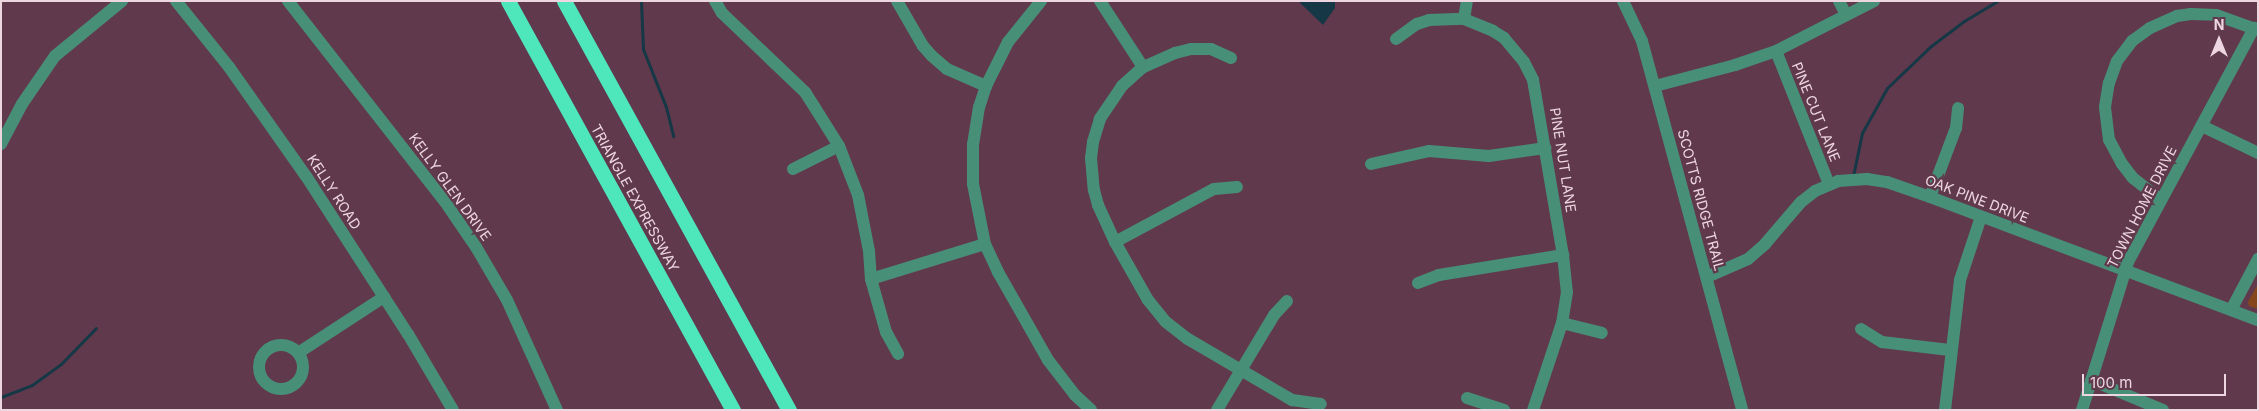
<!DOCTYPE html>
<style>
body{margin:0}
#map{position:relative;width:2259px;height:411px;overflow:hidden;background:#603a4c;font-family:Inter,sans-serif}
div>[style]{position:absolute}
.green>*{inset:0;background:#86461c}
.water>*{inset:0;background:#153746}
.stream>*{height:3px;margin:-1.5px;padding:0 1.5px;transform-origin:1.5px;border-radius:1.5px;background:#153746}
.minor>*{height:12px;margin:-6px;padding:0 6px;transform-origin:6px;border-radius:6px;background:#488f78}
.minor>.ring{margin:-6px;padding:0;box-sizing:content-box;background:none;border:12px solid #488f78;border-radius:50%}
.highway>*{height:15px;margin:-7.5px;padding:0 7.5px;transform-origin:7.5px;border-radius:7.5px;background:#4ee7bc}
span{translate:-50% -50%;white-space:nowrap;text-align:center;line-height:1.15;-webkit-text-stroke:4.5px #603a4c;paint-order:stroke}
.street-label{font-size:14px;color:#eed6e0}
.frame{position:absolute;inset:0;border:2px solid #eed6e0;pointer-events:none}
.north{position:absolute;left:2194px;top:15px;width:50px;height:50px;-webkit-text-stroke:4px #603a4c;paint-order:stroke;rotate:0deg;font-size:14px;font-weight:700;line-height:20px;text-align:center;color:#eed6e0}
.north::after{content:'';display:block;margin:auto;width:18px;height:22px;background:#eed6e0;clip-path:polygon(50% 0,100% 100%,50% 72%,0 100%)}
.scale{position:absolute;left:2082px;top:374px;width:144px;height:22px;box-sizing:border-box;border:2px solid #eed6e0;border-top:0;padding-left:6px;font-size:15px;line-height:18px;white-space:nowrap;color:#eed6e0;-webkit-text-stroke:4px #603a4c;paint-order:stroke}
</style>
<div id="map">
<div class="green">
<div style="clip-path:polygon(2258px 284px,2258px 309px,2249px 306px,2248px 302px)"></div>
</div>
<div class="water">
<div style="clip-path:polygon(1298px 1px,1335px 1px,1335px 8px,1323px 25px)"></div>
</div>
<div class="stream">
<div style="left:641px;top:1px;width:48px;rotate:87.6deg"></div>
<div style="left:643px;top:49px;width:62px;rotate:68.4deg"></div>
<div style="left:666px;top:107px;width:30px;rotate:76deg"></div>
<div style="left:1853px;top:176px;width:44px;rotate:-78.2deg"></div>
<div style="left:1862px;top:133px;width:51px;rotate:-60.9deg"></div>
<div style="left:1887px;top:88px;width:61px;rotate:-43.7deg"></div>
<div style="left:1931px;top:46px;width:41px;rotate:-37.1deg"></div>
<div style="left:1964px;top:21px;width:39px;rotate:-31deg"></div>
<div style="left:1px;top:397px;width:33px;rotate:-21deg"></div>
<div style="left:32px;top:385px;width:36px;rotate:-36deg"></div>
<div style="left:61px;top:364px;width:50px;rotate:-45.8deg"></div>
</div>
<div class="minor">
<div style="left:176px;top:1px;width:85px;rotate:51.2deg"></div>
<div style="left:229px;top:67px;width:133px;rotate:54.8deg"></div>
<div style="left:306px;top:176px;width:188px;rotate:57.2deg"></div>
<div style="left:408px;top:334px;width:88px;rotate:59.4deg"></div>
<div style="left:288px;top:1px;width:260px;rotate:52deg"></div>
<div style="left:448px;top:206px;width:50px;rotate:55.7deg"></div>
<div style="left:476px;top:247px;width:61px;rotate:59.7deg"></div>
<div style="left:507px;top:300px;width:121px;rotate:65.6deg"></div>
<div style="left:715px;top:1px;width:14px;rotate:60deg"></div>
<div style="left:722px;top:13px;width:115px;rotate:43.6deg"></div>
<div style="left:805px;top:92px;width:64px;rotate:57.8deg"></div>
<div style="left:839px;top:146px;width:53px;rotate:68.8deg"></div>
<div style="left:858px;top:195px;width:57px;rotate:78.9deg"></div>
<div style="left:869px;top:251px;width:28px;rotate:86deg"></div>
<div style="left:871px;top:279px;width:55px;rotate:74.2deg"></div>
<div style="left:886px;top:332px;width:25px;rotate:61deg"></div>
<div style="left:897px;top:1px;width:52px;rotate:60deg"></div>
<div style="left:923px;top:46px;width:13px;rotate:48deg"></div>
<div style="left:932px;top:56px;width:20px;rotate:41deg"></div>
<div style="left:947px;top:69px;width:43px;rotate:23.6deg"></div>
<div style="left:1041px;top:1px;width:53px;rotate:128.8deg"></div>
<div style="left:1008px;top:42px;width:49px;rotate:116.6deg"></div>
<div style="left:986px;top:86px;width:22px;rotate:108deg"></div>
<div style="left:979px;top:107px;width:37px;rotate:99deg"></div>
<div style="left:973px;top:144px;width:40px;rotate:90deg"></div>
<div style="left:973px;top:184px;width:61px;rotate:78.7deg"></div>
<div style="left:985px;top:244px;width:31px;rotate:65deg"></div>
<div style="left:998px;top:272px;width:101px;rotate:60.4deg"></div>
<div style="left:1048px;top:360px;width:44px;rotate:52.4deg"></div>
<div style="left:1075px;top:395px;width:22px;rotate:43deg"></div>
<div style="left:1100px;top:1px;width:79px;rotate:56.9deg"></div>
<div style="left:1623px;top:1px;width:44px;rotate:64.6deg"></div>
<div style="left:1642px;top:41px;width:382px;rotate:74.8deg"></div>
<div style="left:1839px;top:1px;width:16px;rotate:63deg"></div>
<div style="left:1464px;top:19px;width:18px;rotate:-81deg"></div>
<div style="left:1396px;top:39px;width:26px;rotate:-36deg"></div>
<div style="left:1417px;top:24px;width:13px;rotate:-18deg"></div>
<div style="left:1429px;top:20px;width:35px;rotate:-2deg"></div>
<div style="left:1464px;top:19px;width:31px;rotate:22deg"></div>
<div style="left:1493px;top:31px;width:13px;rotate:32deg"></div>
<div style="left:1504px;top:38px;width:31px;rotate:50deg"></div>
<div style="left:1524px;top:62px;width:20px;rotate:63deg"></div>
<div style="left:1533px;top:80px;width:178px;rotate:80.3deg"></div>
<div style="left:1563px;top:255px;width:37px;rotate:84deg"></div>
<div style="left:1567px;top:292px;width:31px;rotate:99deg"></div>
<div style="left:1562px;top:323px;width:92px;rotate:108.4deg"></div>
<div style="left:1776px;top:51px;width:143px;rotate:68.3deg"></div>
<div style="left:1231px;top:58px;width:22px;rotate:-156deg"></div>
<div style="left:1211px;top:49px;width:20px;rotate:180deg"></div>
<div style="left:1191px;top:49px;width:16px;rotate:166deg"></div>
<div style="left:1175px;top:53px;width:35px;rotate:156deg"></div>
<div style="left:1143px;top:67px;width:28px;rotate:138deg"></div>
<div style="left:1122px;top:86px;width:40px;rotate:124deg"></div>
<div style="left:1100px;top:119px;width:24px;rotate:107deg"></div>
<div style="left:1093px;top:142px;width:16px;rotate:97deg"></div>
<div style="left:1091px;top:158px;width:32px;rotate:85deg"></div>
<div style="left:1094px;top:190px;width:16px;rotate:75deg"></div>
<div style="left:1098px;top:205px;width:41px;rotate:65.3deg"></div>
<div style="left:1115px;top:242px;width:67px;rotate:60.4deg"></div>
<div style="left:1148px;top:300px;width:28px;rotate:51deg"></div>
<div style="left:1166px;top:322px;width:28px;rotate:38deg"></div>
<div style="left:1188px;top:339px;width:121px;rotate:30.4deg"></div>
<div style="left:1292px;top:400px;width:29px;rotate:8deg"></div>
<div style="left:1655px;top:86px;width:83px;rotate:-14.7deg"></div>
<div style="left:1735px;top:65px;width:43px;rotate:-18.9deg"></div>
<div style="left:1776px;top:51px;width:110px;rotate:-27deg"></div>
<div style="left:2202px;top:126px;width:62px;rotate:25.7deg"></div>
<div style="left:1px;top:144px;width:45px;rotate:-62.3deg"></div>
<div style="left:22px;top:104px;width:58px;rotate:-55.5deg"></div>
<div style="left:55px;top:56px;width:87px;rotate:-39.4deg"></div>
<div style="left:1371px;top:164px;width:59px;rotate:-12.6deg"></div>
<div style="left:1429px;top:151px;width:60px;rotate:4.8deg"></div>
<div style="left:1489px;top:156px;width:57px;rotate:-8.1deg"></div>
<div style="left:793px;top:169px;width:51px;rotate:-26.6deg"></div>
<div style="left:1930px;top:197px;width:74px;rotate:-69.4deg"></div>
<div style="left:1956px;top:128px;width:20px;rotate:-84deg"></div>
<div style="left:2161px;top:200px;width:36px;rotate:-142deg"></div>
<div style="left:2133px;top:178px;width:18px;rotate:-128deg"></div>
<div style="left:2122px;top:164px;width:27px;rotate:-118deg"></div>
<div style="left:2109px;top:140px;width:33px;rotate:-97deg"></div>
<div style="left:2105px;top:107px;width:24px;rotate:-81deg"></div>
<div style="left:2109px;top:83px;width:23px;rotate:-70deg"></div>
<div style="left:2117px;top:61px;width:25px;rotate:-53deg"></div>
<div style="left:2132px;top:41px;width:22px;rotate:-36deg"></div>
<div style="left:2150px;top:28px;width:30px;rotate:-24deg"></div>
<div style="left:2177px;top:16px;width:14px;rotate:-8deg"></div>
<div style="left:2191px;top:14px;width:25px;rotate:2deg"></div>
<div style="left:2216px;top:15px;width:45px;rotate:19.7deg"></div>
<div style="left:1115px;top:242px;width:112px;rotate:-28.2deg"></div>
<div style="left:1214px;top:189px;width:23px;rotate:-5deg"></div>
<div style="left:1707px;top:277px;width:45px;rotate:-23.7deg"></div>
<div style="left:1748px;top:259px;width:23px;rotate:-41deg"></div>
<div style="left:1765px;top:244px;width:55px;rotate:-49.4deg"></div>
<div style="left:1801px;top:202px;width:18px;rotate:-38deg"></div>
<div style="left:1815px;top:191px;width:25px;rotate:-23deg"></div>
<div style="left:1838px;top:181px;width:29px;rotate:-4deg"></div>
<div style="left:1867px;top:179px;width:20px;rotate:9deg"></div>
<div style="left:1887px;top:182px;width:46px;rotate:19.2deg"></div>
<div style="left:1930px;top:197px;width:350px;rotate:20.6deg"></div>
<div style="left:871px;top:279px;width:119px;rotate:-17.1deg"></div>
<div style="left:1418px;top:283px;width:22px;rotate:-21deg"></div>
<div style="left:1439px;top:275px;width:126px;rotate:-9.2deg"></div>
<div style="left:2231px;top:310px;width:58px;rotate:-62.1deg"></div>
<div style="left:1562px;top:323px;width:41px;rotate:14deg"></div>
<div style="left:1861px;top:329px;width:25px;rotate:32deg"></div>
<div style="left:1882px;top:342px;width:68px;rotate:6.7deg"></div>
<div class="ring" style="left:259px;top:345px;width:32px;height:32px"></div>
<div style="left:298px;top:353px;width:103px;rotate:-33.1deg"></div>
<div style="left:2091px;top:380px;width:78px;rotate:22.6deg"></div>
<div style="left:1467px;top:398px;width:39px;rotate:18deg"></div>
<div style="left:1217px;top:410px;width:111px;rotate:-59deg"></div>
<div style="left:1274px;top:315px;width:19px;rotate:-47deg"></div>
<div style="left:1945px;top:410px;width:131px;rotate:-83.4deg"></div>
<div style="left:1960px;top:280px;width:66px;rotate:-71.6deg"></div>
<div style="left:2082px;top:410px;width:155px;rotate:-72.7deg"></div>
<div style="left:2128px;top:262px;width:266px;rotate:-61.7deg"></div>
</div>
<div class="highway">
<div style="left:508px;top:1px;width:467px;rotate:61.2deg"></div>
<div style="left:564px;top:1px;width:467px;rotate:61.2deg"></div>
</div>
<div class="street-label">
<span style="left:1816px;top:112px;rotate:68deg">PINE CUT LANE</span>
<span style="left:1563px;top:160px;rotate:81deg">PINE NUT LANE</span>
<span style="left:450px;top:187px;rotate:54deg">KELLY GLEN DRIVE</span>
<span style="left:334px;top:192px;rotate:57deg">KELLY ROAD</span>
<span style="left:635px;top:198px;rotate:61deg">TRIANGLE EXPRESSWAY</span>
<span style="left:1977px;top:199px;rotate:21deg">OAK PINE DRIVE</span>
<span style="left:1701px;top:200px;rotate:75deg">SCOTTS RIDGE TRAIL</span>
<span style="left:2142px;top:207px;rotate:-63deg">TOWN HOME DRIVE</span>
</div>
<div class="frame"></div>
<div class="north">N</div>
<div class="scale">100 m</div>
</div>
